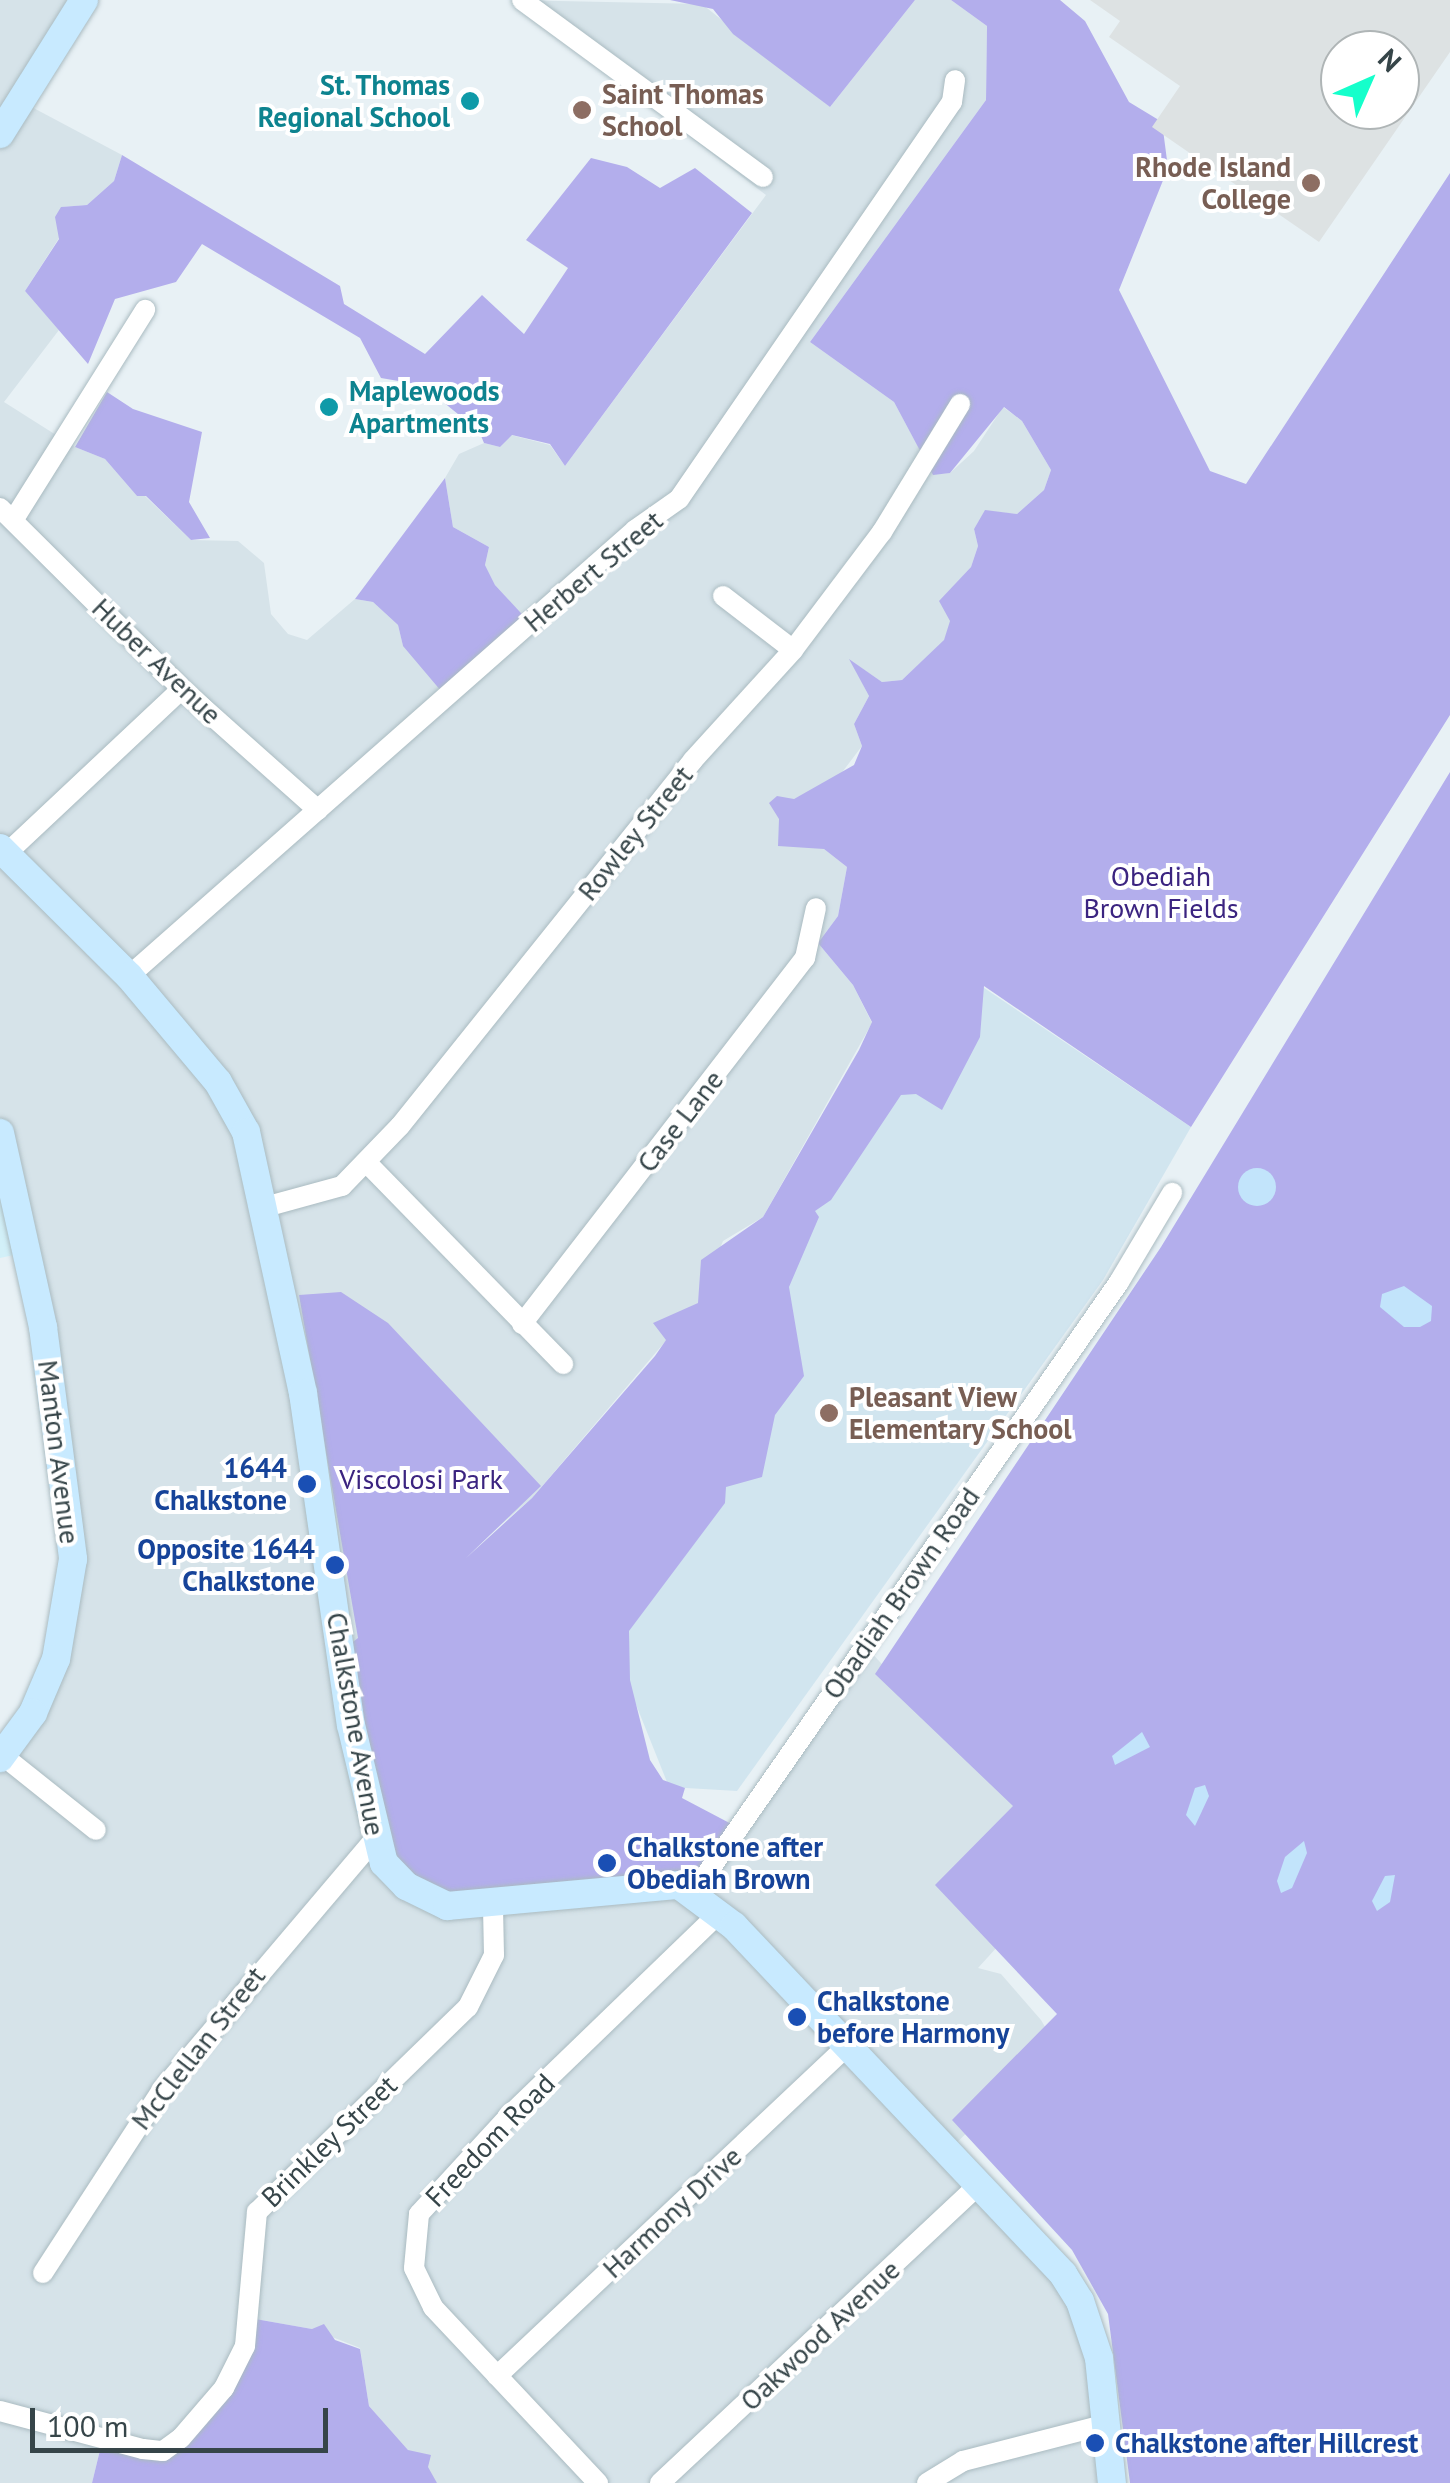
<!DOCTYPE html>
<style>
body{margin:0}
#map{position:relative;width:1450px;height:2483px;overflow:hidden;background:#e8f1f5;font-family:"PT Sans",sans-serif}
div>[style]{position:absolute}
.residential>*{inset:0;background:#d6e3e9}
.commercial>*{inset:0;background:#d2f0f8}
.education>*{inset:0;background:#d1e5ef}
.green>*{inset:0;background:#b3aeec}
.sand>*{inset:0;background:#c2e4fb}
.round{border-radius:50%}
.parking>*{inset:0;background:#dde2e3}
.roads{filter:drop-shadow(0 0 2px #aabbc1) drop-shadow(0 0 2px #aabbc1)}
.street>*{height:20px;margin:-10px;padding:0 10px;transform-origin:10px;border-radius:10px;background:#fff}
.secondary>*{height:28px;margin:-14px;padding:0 14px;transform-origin:14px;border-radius:14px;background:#c8eaff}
.dots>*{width:28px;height:28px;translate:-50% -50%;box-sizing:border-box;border:5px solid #fff;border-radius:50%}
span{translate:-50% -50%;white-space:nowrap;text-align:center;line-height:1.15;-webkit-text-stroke:8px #fff;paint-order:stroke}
.culture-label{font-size:28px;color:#0d838f;font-weight:700}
.right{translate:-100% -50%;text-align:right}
.left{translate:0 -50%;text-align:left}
.education-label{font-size:28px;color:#785e54;font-weight:700}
.street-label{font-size:28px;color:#364549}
.park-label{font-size:28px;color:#3b2480}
.transit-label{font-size:28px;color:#164399;font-weight:700}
.north{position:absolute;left:1320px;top:30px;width:100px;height:100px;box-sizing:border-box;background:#fff;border:2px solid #afb5b6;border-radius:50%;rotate:45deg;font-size:28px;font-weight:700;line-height:40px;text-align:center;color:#364549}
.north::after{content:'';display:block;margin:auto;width:35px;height:45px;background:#15ffcb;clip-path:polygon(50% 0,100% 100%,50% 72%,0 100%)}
.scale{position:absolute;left:30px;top:2408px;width:298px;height:45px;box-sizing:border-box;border:5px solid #364549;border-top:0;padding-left:12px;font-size:30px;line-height:35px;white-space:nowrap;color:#364549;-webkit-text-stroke:8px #fff;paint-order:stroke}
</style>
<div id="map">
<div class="residential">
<div style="clip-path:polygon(0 0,86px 0,26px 104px,122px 155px,114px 181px,87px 205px,62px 207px,59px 238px,25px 291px,59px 330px,4px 402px,75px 447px,105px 459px,137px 496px,145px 496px,191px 540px,238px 541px,264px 563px,271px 614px,288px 634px,307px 640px,355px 599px,373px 602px,398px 625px,403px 646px,530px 624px,495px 585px,485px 565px,489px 547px,453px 527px,445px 478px,459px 454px,484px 443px,500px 447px,511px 435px,550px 445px,565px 466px,766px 195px,511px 0,702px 4px,830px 107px,915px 0,951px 0,987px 26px,986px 100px,810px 342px,894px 402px,933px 474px,950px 473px,974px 451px,1003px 407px,1022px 421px,1051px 470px,1044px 490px,1017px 514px,985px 511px,974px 529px,978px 546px,971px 567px,940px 601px,951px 621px,944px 641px,902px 680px,882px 682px,851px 661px,869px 696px,854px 724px,862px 746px,837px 779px,794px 799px,824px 849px,847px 867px,838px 916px,818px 943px,853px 985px,872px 1023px,763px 1217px,723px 1241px,698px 1303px,532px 1498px,431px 1585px,621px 1892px,690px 1899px,867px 1648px,1070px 1867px,978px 1968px,1001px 1974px,1041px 2020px,1048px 2032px,1043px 2059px,947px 2152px,1058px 2282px,1083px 2332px,1106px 2483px,437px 2483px,369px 2406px,360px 2348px,312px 2329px,250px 2318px,243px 2355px,177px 2442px,102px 2442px,92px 2483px,0 2483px,0 1755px,49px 1664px,64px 1511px,0 1150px)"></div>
</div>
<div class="commercial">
<div style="clip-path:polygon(0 1150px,14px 1255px,0 1258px)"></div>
</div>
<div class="education">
<div style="clip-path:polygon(938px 957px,1191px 1127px,1103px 1280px,737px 1791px,669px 1787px,621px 1667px,576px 1508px)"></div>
</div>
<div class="green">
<div style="clip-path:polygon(670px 0,915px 0,830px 107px,733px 34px,713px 9px)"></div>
<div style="clip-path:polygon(951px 0,1060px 0,1085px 21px,1129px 102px,1162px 122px,1168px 168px,1119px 290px,1210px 471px,1246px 484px,1450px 173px,1450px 715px,1191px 1127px,984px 986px,980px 1037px,942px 1110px,916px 1094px,901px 1095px,831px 1200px,815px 1211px,819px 1217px,789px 1287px,804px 1376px,775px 1415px,762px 1477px,726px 1487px,725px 1503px,629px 1631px,630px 1680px,650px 1760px,663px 1780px,685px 1788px,682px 1798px,739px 1828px,690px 1900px,671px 1893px,502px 1910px,394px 1878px,349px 1645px,358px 1638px,299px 1295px,341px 1292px,388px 1323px,541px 1486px,465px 1559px,532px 1498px,655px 1356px,666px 1340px,653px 1323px,698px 1303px,701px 1260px,763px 1217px,859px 1050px,872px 1022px,853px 985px,818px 943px,838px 916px,847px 867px,824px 849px,778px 846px,779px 819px,769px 803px,777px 796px,794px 799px,854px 765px,862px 746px,854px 724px,869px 696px,849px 659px,882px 682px,902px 680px,944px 640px,950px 621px,939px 601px,971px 567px,978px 546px,974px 529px,985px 510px,1017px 514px,1044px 490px,1051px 470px,1022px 421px,1004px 407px,950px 473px,933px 475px,894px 402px,810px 342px,986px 100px,987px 26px)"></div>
<div style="clip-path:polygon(122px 155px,340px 286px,344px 304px,425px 354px,482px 295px,524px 334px,568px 268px,526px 240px,591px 158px,627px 167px,660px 188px,695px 168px,752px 213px,565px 466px,550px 444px,512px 435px,500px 447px,484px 443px,479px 431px,422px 385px,381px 378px,360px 338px,202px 244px,176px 282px,115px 299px,88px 364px,25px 291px,59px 239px,55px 217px,61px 207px,87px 205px,114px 181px)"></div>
<div style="clip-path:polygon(107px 392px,133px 409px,202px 432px,189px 502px,210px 538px,191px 540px,146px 496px,137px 496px,105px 459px,75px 447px)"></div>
<div style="clip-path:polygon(445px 478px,453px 527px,489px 547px,485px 565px,495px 585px,531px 624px,447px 698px,403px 646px,398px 625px,373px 602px,355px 599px)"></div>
<div style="clip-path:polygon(1450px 772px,1450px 2483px,1130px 2483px,1108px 2314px,1072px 2250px,952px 2120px,1057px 2014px,935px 1885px,1013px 1806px,875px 1674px,1161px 1247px)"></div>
<div style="clip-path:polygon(250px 2318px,312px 2329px,324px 2324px,335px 2340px,360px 2349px,369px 2406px,408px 2450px,431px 2455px,428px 2467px,437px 2483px,92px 2483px,102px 2442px,164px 2450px,222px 2390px)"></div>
</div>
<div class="sand">
<div class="round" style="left:1238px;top:1168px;width:38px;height:38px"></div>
<div style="clip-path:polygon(1404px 1286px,1432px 1306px,1431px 1321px,1420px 1327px,1404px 1327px,1380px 1307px,1382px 1294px)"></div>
<div style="clip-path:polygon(1142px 1732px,1150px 1747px,1115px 1765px,1112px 1756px)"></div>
<div style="clip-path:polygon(1205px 1785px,1209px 1796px,1195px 1826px,1186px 1815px,1195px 1788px)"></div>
<div style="clip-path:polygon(1304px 1841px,1307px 1853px,1292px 1888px,1281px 1893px,1277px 1881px,1285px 1857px)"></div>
<div style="clip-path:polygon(1395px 1875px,1390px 1902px,1377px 1911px,1372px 1901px,1385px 1876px)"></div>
</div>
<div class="parking">
<div style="clip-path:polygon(evenodd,1090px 0,1450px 0,1450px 52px,1319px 242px,1152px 127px,1180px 86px,1109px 37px,1120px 21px,1090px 0,1340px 50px,1400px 50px,1400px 110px,1340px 110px,1340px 50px)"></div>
</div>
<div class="roads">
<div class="street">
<div style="left:522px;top:0;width:299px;rotate:36.3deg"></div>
<div style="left:0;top:508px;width:257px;rotate:44.8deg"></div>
<div style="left:182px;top:689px;width:182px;rotate:41.7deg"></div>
<div style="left:14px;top:519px;width:247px;rotate:-57.9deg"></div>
<div style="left:723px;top:596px;width:88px;rotate:37.6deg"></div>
<div style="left:6px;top:854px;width:241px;rotate:-43.2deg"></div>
<div style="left:129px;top:976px;width:675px;rotate:-41.39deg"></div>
<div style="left:635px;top:530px;width:54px;rotate:-35.2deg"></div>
<div style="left:679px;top:499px;width:482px;rotate:-55.5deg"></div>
<div style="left:952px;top:102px;width:22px;rotate:-82deg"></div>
<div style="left:367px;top:1163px;width:281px;rotate:45.7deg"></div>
<div style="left:265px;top:1207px;width:80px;rotate:-15.3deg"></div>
<div style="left:342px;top:1186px;width:83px;rotate:-46deg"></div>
<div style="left:400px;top:1126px;width:469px;rotate:-51.3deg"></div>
<div style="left:693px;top:760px;width:149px;rotate:-47.7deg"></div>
<div style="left:793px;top:650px;width:148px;rotate:-53deg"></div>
<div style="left:882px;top:532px;width:150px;rotate:-58.6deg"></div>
<div style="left:522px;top:1324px;width:463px;rotate:-52.3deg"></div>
<div style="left:805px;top:958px;width:51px;rotate:-77.6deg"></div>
<div style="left:2px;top:1755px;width:120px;rotate:38.6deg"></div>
<div style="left:694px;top:1892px;width:743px;rotate:-55.13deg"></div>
<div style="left:1119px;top:1282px;width:104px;rotate:-59.2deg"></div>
<div style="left:43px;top:2273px;width:217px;rotate:-57deg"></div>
<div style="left:161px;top:2091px;width:329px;rotate:-49.7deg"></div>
<div style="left:497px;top:2376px;width:480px;rotate:-43.3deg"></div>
<div style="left:0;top:2411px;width:148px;rotate:14.9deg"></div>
<div style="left:143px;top:2449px;width:20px;rotate:6deg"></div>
<div style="left:163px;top:2451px;width:22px;rotate:-36deg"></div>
<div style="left:181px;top:2438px;width:66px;rotate:-49.3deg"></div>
<div style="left:224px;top:2388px;width:47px;rotate:-63.4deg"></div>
<div style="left:245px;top:2346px;width:135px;rotate:-84.9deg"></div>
<div style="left:257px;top:2212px;width:294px;rotate:-44.2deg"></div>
<div style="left:468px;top:2007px;width:58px;rotate:-63.4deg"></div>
<div style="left:494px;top:1955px;width:48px;rotate:-91.2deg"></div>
<div style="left:598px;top:2483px;width:241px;rotate:-133.2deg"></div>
<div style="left:433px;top:2307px;width:43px;rotate:-116deg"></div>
<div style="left:414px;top:2268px;width:54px;rotate:-84.7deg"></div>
<div style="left:419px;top:2214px;width:133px;rotate:-47.4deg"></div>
<div style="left:509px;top:2116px;width:292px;rotate:-44deg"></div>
<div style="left:660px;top:2483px;width:437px;rotate:-43.1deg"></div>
<div style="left:927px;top:2483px;width:42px;rotate:-31.4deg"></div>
<div style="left:963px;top:2461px;width:149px;rotate:-14.4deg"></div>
</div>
<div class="secondary">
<div style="left:0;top:134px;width:158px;rotate:-57.9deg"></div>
<div style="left:0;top:848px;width:182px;rotate:44.8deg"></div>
<div style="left:129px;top:976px;width:138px;rotate:50deg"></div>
<div style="left:218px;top:1082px;width:57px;rotate:60.8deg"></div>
<div style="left:246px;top:1132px;width:267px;rotate:77.7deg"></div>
<div style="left:303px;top:1393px;width:335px;rotate:81.8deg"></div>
<div style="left:351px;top:1725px;width:142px;rotate:76.6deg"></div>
<div style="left:384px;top:1863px;width:32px;rotate:46deg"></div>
<div style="left:406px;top:1886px;width:46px;rotate:26deg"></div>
<div style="left:447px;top:1906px;width:233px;rotate:-5.2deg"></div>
<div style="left:679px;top:1885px;width:69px;rotate:36.7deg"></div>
<div style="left:734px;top:1926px;width:479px;rotate:46.6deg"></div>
<div style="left:1063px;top:2274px;width:32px;rotate:58deg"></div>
<div style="left:1080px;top:2301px;width:60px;rotate:71.6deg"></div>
<div style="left:1099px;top:2358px;width:126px;rotate:84.1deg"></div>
<div style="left:0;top:1133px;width:199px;rotate:77.5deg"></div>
<div style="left:43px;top:1327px;width:234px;rotate:82.6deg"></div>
<div style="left:73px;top:1559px;width:101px;rotate:99.6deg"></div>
<div style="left:56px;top:1659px;width:59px;rotate:113.1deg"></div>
<div style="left:33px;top:1713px;width:56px;rotate:126.3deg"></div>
</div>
</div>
<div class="dots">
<div style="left:470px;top:101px;background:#0f9aa8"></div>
<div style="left:582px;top:110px;background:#8d6e63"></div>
<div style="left:1311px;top:183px;background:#8d6e63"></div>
<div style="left:329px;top:407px;background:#0f9aa8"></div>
<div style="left:829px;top:1413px;background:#8d6e63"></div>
<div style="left:307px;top:1484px;background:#1a4fb4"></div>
<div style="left:335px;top:1565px;background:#1a4fb4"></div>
<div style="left:607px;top:1863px;background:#1a4fb4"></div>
<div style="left:797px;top:2017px;background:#1a4fb4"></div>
<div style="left:1095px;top:2443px;background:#1a4fb4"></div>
</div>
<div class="culture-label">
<span class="right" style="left:450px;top:101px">St. Thomas<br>Regional School</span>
<span class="left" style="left:349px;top:407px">Maplewoods<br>Apartments</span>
</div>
<div class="education-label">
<span class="left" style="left:602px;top:110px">Saint Thomas<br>School</span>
<span class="right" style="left:1291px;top:183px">Rhode Island<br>College</span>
<span class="left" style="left:849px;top:1413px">Pleasant View<br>Elementary School</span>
</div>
<div class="street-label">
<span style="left:593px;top:571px;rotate:-40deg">Herbert Street</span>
<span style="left:157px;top:661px;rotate:44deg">Huber Avenue</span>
<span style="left:635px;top:833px;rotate:-51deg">Rowley Street</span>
<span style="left:680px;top:1121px;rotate:-52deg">Case Lane</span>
<span style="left:59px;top:1452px;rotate:83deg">Manton Avenue</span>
<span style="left:901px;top:1593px;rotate:-55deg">Obadiah Brown Road</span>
<span style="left:356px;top:1724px;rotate:80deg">Chalkstone Avenue</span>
<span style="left:198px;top:2048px;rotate:-52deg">McClellan Street</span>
<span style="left:490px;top:2140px;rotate:-46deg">Freedom Road</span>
<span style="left:329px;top:2141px;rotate:-44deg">Brinkley Street</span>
<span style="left:672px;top:2212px;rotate:-43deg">Harmony Drive</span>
<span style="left:820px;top:2335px;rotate:-43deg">Oakwood Avenue</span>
</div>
<div class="park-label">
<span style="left:1161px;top:892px">Obediah<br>Brown Fields</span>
<span style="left:421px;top:1479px">Viscolosi Park</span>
</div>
<div class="transit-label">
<span class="right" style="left:287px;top:1484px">1644<br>Chalkstone</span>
<span class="right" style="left:315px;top:1565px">Opposite 1644<br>Chalkstone</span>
<span class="left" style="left:627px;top:1863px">Chalkstone after<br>Obediah Brown</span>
<span class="left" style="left:817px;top:2017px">Chalkstone<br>before Harmony</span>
<span class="left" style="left:1115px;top:2443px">Chalkstone after Hillcrest</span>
</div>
<div class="north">N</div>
<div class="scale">100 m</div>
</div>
